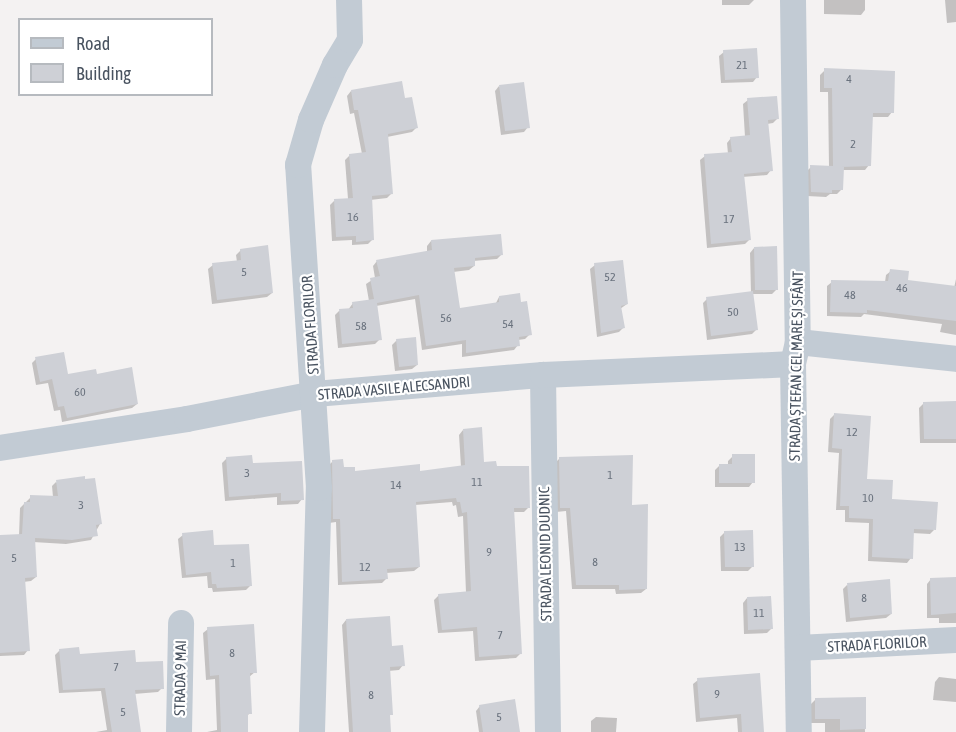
<!DOCTYPE html>
<meta charset="utf-8">
<style>
body{margin:0}
#map{position:relative;width:956px;height:732px;overflow:hidden;background:#f4f2f2;font-family:"Asap Condensed",sans-serif}
div>[style]{position:absolute}
.shadow>*{inset:0;background:#0003}
.building>*{inset:0;background:#ced0d6}
.minor>*{height:26px;margin:-13px;padding:0 13px;transform-origin:13px;border-radius:13px;background:#c2cbd4}
span{translate:-50% -50%;white-space:nowrap;text-align:center;line-height:1.15;-webkit-text-stroke:4.5px #fff;paint-order:stroke}
.number-label{font-size:12px;color:#6a727e}
.number-label span{-webkit-text-stroke-width:0}
.street-label{font-size:15px;color:#495360}
.legend{position:absolute;left:18px;top:18px;width:195px;height:78px;box-sizing:border-box;background:#fff;border:2px solid #b6babf;margin:0;padding:8px 10px;list-style:none;font-size:18px;color:#495360}
.legend li{display:flex;align-items:center;gap:12px;height:30px}
.legend b{width:30px;border:2px solid #b6babf}
</style>
<div id="map">
<div class="shadow">
<div style="clip-path:polygon(722px 0,754px 0,749px 5px,722px 5px)"></div>
<div style="clip-path:polygon(824px 0,865px 0,865px 10px,861px 15px,824px 14px)"></div>
<div style="clip-path:polygon(945px 0,956px 0,956px 22px,947px 23px)"></div>
<div style="clip-path:polygon(724px 52px,757px 77px,753px 82px,721px 83px,719px 56px)"></div>
<div style="clip-path:polygon(825px 70px,892px 112px,888px 117px,871px 117px,869px 165px,865px 170px,842px 170px,841px 190px,837px 194px,830px 194px,826px 197px,807px 196px,807px 171px,811px 167px,829px 168px,828px 92px,820px 92px,820px 75px)"></div>
<div style="clip-path:polygon(499px 86px,528px 127px,524px 132px,501px 135px,495px 91px)"></div>
<div style="clip-path:polygon(351px 91px,416px 128px,412px 132px,387px 137px,391px 194px,387px 198px,370px 200px,372px 240px,368px 244px,352px 245px,352px 240px,332px 241px,330px 205px,334px 201px,348px 199px,345px 160px,350px 155px,362px 154px,354px 113px,350px 114px,347px 96px)"></div>
<div style="clip-path:polygon(748px 100px,777px 119px,773px 123px,767px 124px,771px 170px,767px 175px,742px 177px,750px 239px,745px 244px,707px 248px,700px 160px,705px 156px,728px 154px,727px 143px,731px 138px,745px 137px,743px 104px)"></div>
<div style="clip-path:polygon(431px 241px,502px 254px,497px 259px,473px 261px,474px 266px,469px 270px,453px 272px,459px 310px,495px 305px,499px 297px,530px 334px,525px 339px,518px 340px,518px 345px,514px 350px,462px 357px,462px 344px,422px 350px,415px 299px,376px 306px,380px 339px,375px 344px,338px 348px,335px 315px,339px 311px,348px 310px,353px 303px,369px 301px,366px 284px,375px 278px,373px 266px,377px 261px,427px 252px,427px 246px)"></div>
<div style="clip-path:polygon(754px 248px,777px 289px,772px 294px,752px 294px,756px 330px,752px 334px,707px 340px,703px 303px,707px 299px,751px 293px,750px 253px)"></div>
<div style="clip-path:polygon(241px 250px,272px 293px,267px 297px,212px 304px,208px 269px,213px 265px,237px 262px,236px 255px)"></div>
<div style="clip-path:polygon(595px 265px,627px 304px,620px 309px,623px 328px,619px 332px,597px 337px,590px 269px)"></div>
<div style="clip-path:polygon(891px 271px,907px 282px,954px 288px,956px 279px,956px 335px,940px 332px,942px 324px,864px 314px,861px 317px,827px 316px,827px 286px,832px 282px,885px 282px,886px 275px)"></div>
<div style="clip-path:polygon(397px 340px,417px 365px,412px 369px,395px 371px,392px 345px)"></div>
<div style="clip-path:polygon(36px 359px,67px 376px,137px 404px,132px 408px,62px 422px,60px 410px,54px 411px,48px 383px,36px 385px,32px 363px)"></div>
<div style="clip-path:polygon(924px 403px,956px 403px,956px 443px,920px 443px,919px 408px)"></div>
<div style="clip-path:polygon(834px 415px,865px 481px,934px 530px,930px 534px,912px 533px,911px 558px,907px 563px,868px 561px,869px 523px,845px 522px,845px 510px,836px 510px,839px 453px,828px 452px,830px 419px)"></div>
<div style="clip-path:polygon(463px 430px,483px 464px,495px 467px,528px 508px,524px 512px,513px 512px,520px 654px,516px 658px,475px 661px,473px 631px,438px 633px,434px 600px,439px 595px,466px 593px,463px 516px,458px 517px,456px 505px,453px 506px,452px 502px,415px 505px,419px 567px,414px 571px,386px 573px,386px 579px,382px 583px,338px 585px,336px 522px,329px 523px,328px 466px,333px 461px,353px 473px,419px 473px,461px 467px,459px 435px)"></div>
<div style="clip-path:polygon(733px 456px,753px 482px,749px 487px,715px 487px,715px 470px,720px 465px,728px 465px,728px 461px)"></div>
<div style="clip-path:polygon(227px 458px,252px 464px,302px 499px,298px 504px,277px 505px,277px 497px,225px 501px,222px 463px)"></div>
<div style="clip-path:polygon(560px 458px,631px 506px,646px 589px,641px 593px,616px 594px,615px 589px,572px 589px,566px 511px,556px 512px,555px 463px)"></div>
<div style="clip-path:polygon(56px 482px,100px 524px,91px 540px,66px 544px,33px 542px,36px 577px,31px 581px,23px 582px,28px 650px,24px 655px,0 656px,0 537px,19px 536px,20px 508px,31px 497px,53px 497px,52px 486px)"></div>
<div style="clip-path:polygon(725px 532px,753px 566px,748px 571px,721px 571px,720px 537px)"></div>
<div style="clip-path:polygon(183px 535px,213px 547px,250px 586px,246px 590px,213px 592px,212px 588px,208px 588px,207px 576px,182px 578px,178px 539px)"></div>
<div style="clip-path:polygon(956px 578px,956px 623px,939px 623px,939px 618px,927px 618px,927px 584px,931px 579px)"></div>
<div style="clip-path:polygon(847px 585px,891px 614px,886px 618px,846px 622px,843px 589px)"></div>
<div style="clip-path:polygon(747px 598px,771px 629px,767px 633px,744px 634px,743px 603px)"></div>
<div style="clip-path:polygon(346px 620px,391px 648px,403px 665px,399px 670px,388px 671px,391px 714px,389px 717px,389px 732px,349px 732px,342px 625px)"></div>
<div style="clip-path:polygon(208px 629px,255px 672px,249px 677px,250px 713px,246px 717px,246px 732px,207px 732px,217px 730px,215px 679px,206px 680px,203px 633px)"></div>
<div style="clip-path:polygon(60px 650px,78px 656px,135px 663px,162px 688px,158px 692px,134px 694px,139px 732px,96px 732px,107px 730px,101px 691px,59px 693px,55px 655px)"></div>
<div style="clip-path:polygon(759px 674px,763px 732px,738px 732px,737px 718px,696px 722px,693px 684px,698px 680px)"></div>
<div style="clip-path:polygon(939px 677px,956px 679px,956px 702px,933px 700px,935px 682px)"></div>
<div style="clip-path:polygon(864px 698px,865px 732px,825px 732px,825px 723px,811px 723px,811px 704px,815px 700px)"></div>
<div style="clip-path:polygon(480px 706px,518px 732px,479px 732px,476px 711px)"></div>
<div style="clip-path:polygon(596px 717px,617px 718px,616px 732px,591px 732px,591px 721px)"></div>
</div>
<div class="building">
<div style="clip-path:polygon(757px 48px,759px 78px,725px 80px,723px 50px)"></div>
<div style="clip-path:polygon(824px 68px,895px 71px,894px 113px,873px 113px,871px 166px,841px 167px,844px 167px,843px 190px,832px 190px,832px 193px,811px 192px,810px 165px,833px 166px,832px 88px,824px 88px)"></div>
<div style="clip-path:polygon(402px 81px,405px 98px,412px 97px,418px 128px,388px 134px,393px 194px,372px 196px,374px 240px,356px 242px,356px 236px,336px 237px,334px 199px,353px 198px,349px 154px,366px 152px,358px 110px,354px 110px,351px 90px)"></div>
<div style="clip-path:polygon(524px 82px,530px 128px,505px 131px,499px 85px)"></div>
<div style="clip-path:polygon(777px 96px,779px 119px,768px 120px,773px 171px,744px 174px,751px 240px,711px 244px,704px 154px,732px 152px,730px 137px,750px 135px,747px 98px)"></div>
<div style="clip-path:polygon(501px 234px,503px 255px,475px 258px,475px 266px,454px 268px,460px 308px,499px 302px,499px 296px,520px 293px,521px 302px,527px 301px,532px 335px,519px 337px,520px 346px,466px 353px,466px 340px,426px 346px,419px 295px,377px 303px,382px 340px,342px 344px,339px 309px,353px 308px,352px 302px,374px 299px,370px 278px,380px 276px,376px 260px,432px 250px,431px 240px)"></div>
<div style="clip-path:polygon(268px 245px,273px 293px,217px 300px,212px 263px,241px 260px,240px 249px)"></div>
<div style="clip-path:polygon(777px 246px,778px 290px,755px 290px,754px 247px)"></div>
<div style="clip-path:polygon(623px 260px,628px 304px,621px 306px,625px 328px,601px 333px,594px 263px)"></div>
<div style="clip-path:polygon(890px 269px,909px 271px,908px 280px,956px 286px,956px 321px,867px 310px,867px 313px,830px 312px,831px 280px,888px 281px)"></div>
<div style="clip-path:polygon(753px 291px,758px 330px,711px 336px,706px 297px)"></div>
<div style="clip-path:polygon(416px 337px,418px 365px,399px 367px,396px 339px)"></div>
<div style="clip-path:polygon(64px 352px,68px 374px,96px 369px,97px 374px,132px 367px,138px 404px,67px 418px,64px 406px,58px 407px,52px 379px,40px 382px,35px 357px)"></div>
<div style="clip-path:polygon(956px 401px,956px 439px,924px 439px,923px 402px)"></div>
<div style="clip-path:polygon(834px 413px,871px 416px,867px 479px,893px 480px,892px 499px,938px 502px,936px 530px,914px 529px,913px 559px,872px 557px,873px 519px,849px 518px,849px 506px,840px 506px,842px 449px,832px 448px)"></div>
<div style="clip-path:polygon(482px 427px,484px 462px,496px 461px,497px 466px,529px 466px,530px 508px,514px 508px,522px 654px,479px 657px,477px 627px,442px 630px,438px 594px,471px 591px,467px 512px,462px 513px,460px 502px,457px 502px,456px 498px,416px 502px,420px 567px,387px 569px,388px 579px,342px 582px,340px 519px,333px 519px,332px 460px,343px 459px,344px 467px,355px 467px,355px 471px,420px 464px,420px 471px,465px 465px,463px 429px)"></div>
<div style="clip-path:polygon(732px 454px,755px 454px,755px 483px,719px 483px,719px 464px,732px 464px)"></div>
<div style="clip-path:polygon(252px 455px,253px 463px,302px 461px,304px 500px,281px 501px,281px 493px,229px 497px,226px 457px)"></div>
<div style="clip-path:polygon(633px 455px,632px 505px,648px 504px,647px 589px,619px 590px,619px 585px,576px 585px,570px 508px,560px 508px,559px 457px)"></div>
<div style="clip-path:polygon(85px 476px,85px 479px,95px 478px,102px 524px,96px 525px,98px 536px,72px 540px,35px 538px,37px 577px,25px 578px,30px 651px,0 653px,0 535px,22px 534px,24px 502px,30px 502px,30px 495px,58px 496px,56px 480px)"></div>
<div style="clip-path:polygon(213px 530px,214px 545px,249px 544px,252px 586px,217px 588px,216px 584px,212px 584px,211px 572px,186px 575px,182px 533px)"></div>
<div style="clip-path:polygon(753px 530px,754px 567px,725px 567px,724px 531px)"></div>
<div style="clip-path:polygon(956px 577px,956px 613px,931px 615px,930px 578px)"></div>
<div style="clip-path:polygon(890px 579px,892px 614px,850px 618px,847px 583px)"></div>
<div style="clip-path:polygon(771px 596px,773px 629px,748px 630px,747px 597px)"></div>
<div style="clip-path:polygon(390px 616px,392px 646px,403px 645px,405px 666px,390px 667px,393px 715px,390px 715px,391px 732px,353px 732px,346px 619px)"></div>
<div style="clip-path:polygon(254px 624px,257px 673px,250px 673px,252px 714px,248px 714px,248px 732px,221px 732px,219px 675px,210px 676px,207px 627px)"></div>
<div style="clip-path:polygon(79px 647px,80px 654px,135px 650px,136px 662px,163px 661px,164px 689px,135px 690px,141px 732px,112px 732px,105px 688px,63px 690px,59px 649px)"></div>
<div style="clip-path:polygon(760px 673px,764px 732px,742px 732px,741px 714px,700px 718px,697px 678px)"></div>
<div style="clip-path:polygon(866px 697px,866px 729px,840px 730px,840px 719px,815px 719px,815px 698px)"></div>
<div style="clip-path:polygon(515px 699px,520px 732px,483px 732px,479px 705px)"></div>
</div>
<div class="minor">
<div style="left:793px;top:0;width:342px;rotate:89.2deg"></div>
<div style="left:798px;top:342px;width:23px;rotate:103deg"></div>
<div style="left:793px;top:364px;width:368px;rotate:89.1deg"></div>
<div style="left:798px;top:342px;width:159px;rotate:6.1deg"></div>
<div style="left:543px;top:375px;width:357px;rotate:89.2deg"></div>
<div style="left:0;top:448px;width:189px;rotate:-8.8deg"></div>
<div style="left:187px;top:419px;width:130px;rotate:-11.1deg"></div>
<div style="left:315px;top:394px;width:229px;rotate:-4.8deg"></div>
<div style="left:543px;top:375px;width:250px;rotate:-2.5deg"></div>
<div style="left:798px;top:648px;width:158px;rotate:-2.9deg"></div>
<div style="left:179px;top:732px;width:109px;rotate:-88.9deg"></div>
<div style="left:312px;top:732px;width:244px;rotate:-88.4deg"></div>
<div style="left:319px;top:488px;width:324px;rotate:-93.7deg"></div>
<div style="left:298px;top:165px;width:47px;rotate:-73.9deg"></div>
<div style="left:311px;top:120px;width:60px;rotate:-66.4deg"></div>
<div style="left:335px;top:65px;width:29px;rotate:-59deg"></div>
<div style="left:350px;top:40px;width:40px;rotate:-91.4deg"></div>
</div>
<div class="number-label">
<span style="left:742px;top:66px">21</span>
<span style="left:849px;top:80px">4</span>
<span style="left:853px;top:145px">2</span>
<span style="left:353px;top:218px">16</span>
<span style="left:729px;top:220px">17</span>
<span style="left:244px;top:273px">5</span>
<span style="left:610px;top:278px">52</span>
<span style="left:902px;top:289px">46</span>
<span style="left:850px;top:296px">48</span>
<span style="left:733px;top:313px">50</span>
<span style="left:446px;top:319px">56</span>
<span style="left:508px;top:325px">54</span>
<span style="left:361px;top:327px">58</span>
<span style="left:80px;top:393px">60</span>
<span style="left:852px;top:433px">12</span>
<span style="left:247px;top:474px">3</span>
<span style="left:610px;top:476px">1</span>
<span style="left:477px;top:483px">11</span>
<span style="left:396px;top:486px">14</span>
<span style="left:868px;top:499px">10</span>
<span style="left:81px;top:506px">3</span>
<span style="left:740px;top:548px">13</span>
<span style="left:489px;top:553px">9</span>
<span style="left:14px;top:559px">5</span>
<span style="left:595px;top:563px">8</span>
<span style="left:233px;top:564px">1</span>
<span style="left:365px;top:568px">12</span>
<span style="left:864px;top:599px">8</span>
<span style="left:759px;top:614px">11</span>
<span style="left:500px;top:636px">7</span>
<span style="left:232px;top:654px">8</span>
<span style="left:116px;top:668px">7</span>
<span style="left:717px;top:695px">9</span>
<span style="left:371px;top:696px">8</span>
<span style="left:123px;top:713px">5</span>
<span style="left:499px;top:718px">5</span>
</div>
<div class="street-label">
<span style="left:310px;top:325px;rotate:-94deg">STRADA FLORILOR</span>
<span style="left:796px;top:366px;rotate:-89deg">STRADA ȘTEFAN CEL MARE ȘI SFÂNT</span>
<span style="left:394px;top:388px;rotate:-5deg">STRADA VASILE ALECSANDRI</span>
<span style="left:545px;top:554px;rotate:-91deg">STRADA LEONID DUDNIC</span>
<span style="left:877px;top:644px;rotate:-3deg">STRADA FLORILOR</span>
<span style="left:180px;top:678px;rotate:-89deg">STRADA 9 MAI</span>
</div>
<ul class="legend">
<li><b style="height:8px;background:#c2cbd4"></b>Road</li>
<li><b style="height:16px;background:#ced0d6"></b>Building</li>
</ul>
</div>
